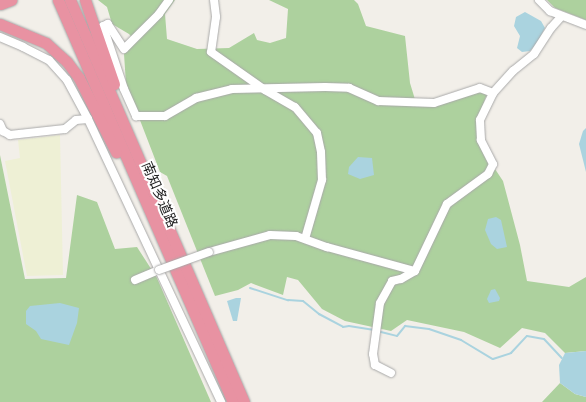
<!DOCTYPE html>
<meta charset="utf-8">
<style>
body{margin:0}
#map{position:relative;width:586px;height:402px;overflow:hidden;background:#f2efe9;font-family:"Fira Sans Condensed","Noto Sans JP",sans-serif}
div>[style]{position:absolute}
.farmland>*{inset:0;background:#eef0d5}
.forest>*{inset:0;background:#add19e}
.water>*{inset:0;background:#aad3df}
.stream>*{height:2px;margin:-1px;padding:0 1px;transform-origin:1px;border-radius:1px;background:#aad3df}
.roads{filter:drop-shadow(0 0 1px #a9a9a9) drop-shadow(0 0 1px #a9a9a9)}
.minor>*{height:8px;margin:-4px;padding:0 4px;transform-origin:4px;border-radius:4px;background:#fff}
.highway>*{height:11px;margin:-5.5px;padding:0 5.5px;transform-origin:5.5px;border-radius:5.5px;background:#e892a2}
.bridges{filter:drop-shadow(0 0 1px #a9a9a9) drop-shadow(0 0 1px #a9a9a9)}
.minor-bridge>*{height:8px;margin:-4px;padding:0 4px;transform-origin:4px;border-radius:4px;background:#fff}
span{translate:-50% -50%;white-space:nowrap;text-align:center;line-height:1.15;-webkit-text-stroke:4px #fff;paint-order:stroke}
.street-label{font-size:14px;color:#222}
</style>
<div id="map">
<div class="farmland">
<div style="clip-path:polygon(60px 135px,63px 275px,27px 276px,5px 161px,20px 158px,18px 140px)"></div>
</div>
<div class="forest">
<div style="clip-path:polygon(98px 0,175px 0,165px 14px,167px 39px,197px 49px,229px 48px,254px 33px,257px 40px,270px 43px,286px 38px,288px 9px,269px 0,354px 0,358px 4px,366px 26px,405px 36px,410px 83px,417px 106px,477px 92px,487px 94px,477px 121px,477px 142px,503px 181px,520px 245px,527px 281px,569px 287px,586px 277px,586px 351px,565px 353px,545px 333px,522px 328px,500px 348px,464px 332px,407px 320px,391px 331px,345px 321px,322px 309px,298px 280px,287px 277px,283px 295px,251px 283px,238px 290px,215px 296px,167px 176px,160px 172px,126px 84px,124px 54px,136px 42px,129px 34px,112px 24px,107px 7px)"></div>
<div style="clip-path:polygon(547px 0,586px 0,586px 20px,555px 8px)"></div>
<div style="clip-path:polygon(0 155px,25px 279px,66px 278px,77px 195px,97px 202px,115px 249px,137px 247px,157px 278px,211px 402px,0 402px)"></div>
<div style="clip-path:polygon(560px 383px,575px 394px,586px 397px,586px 402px,542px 402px)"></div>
</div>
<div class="water">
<div style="clip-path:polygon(525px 12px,541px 21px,545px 28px,537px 43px,530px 51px,522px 52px,517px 48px,520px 36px,514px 26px,516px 17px)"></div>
<div style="clip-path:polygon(586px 128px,586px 172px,579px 144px,583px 131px)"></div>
<div style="clip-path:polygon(358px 157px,372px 158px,374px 175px,360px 179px,348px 174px,349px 167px)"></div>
<div style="clip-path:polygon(496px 217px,501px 220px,507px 247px,497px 249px,491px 244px,485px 230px,488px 219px)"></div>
<div style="clip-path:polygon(495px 289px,500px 298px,499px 301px,489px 303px,487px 299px,491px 290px)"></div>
<div style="clip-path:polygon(236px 298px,241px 298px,237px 321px,233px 321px,227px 301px)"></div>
<div style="clip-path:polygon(60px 303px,79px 308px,77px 323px,69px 345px,41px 339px,36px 331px,26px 324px,26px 311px,30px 306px)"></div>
<div style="clip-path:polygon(586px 351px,586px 397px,575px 394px,560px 383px,559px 365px,565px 353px)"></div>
</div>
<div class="stream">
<div style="left:250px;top:288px;width:40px;rotate:18deg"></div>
<div style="left:288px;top:300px;width:15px;rotate:4deg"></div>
<div style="left:303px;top:301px;width:21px;rotate:39deg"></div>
<div style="left:319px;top:314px;width:27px;rotate:28deg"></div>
<div style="left:343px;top:327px;width:6px;rotate:-9deg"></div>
<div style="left:349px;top:326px;width:24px;rotate:9deg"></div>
<div style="left:381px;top:332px;width:16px;rotate:14deg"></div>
<div style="left:397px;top:336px;width:13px;rotate:-51deg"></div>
<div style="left:405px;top:326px;width:24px;rotate:7deg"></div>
<div style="left:429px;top:329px;width:34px;rotate:19deg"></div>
<div style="left:461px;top:340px;width:37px;rotate:31deg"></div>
<div style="left:493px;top:359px;width:19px;rotate:-18deg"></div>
<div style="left:511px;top:353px;width:23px;rotate:-47deg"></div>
<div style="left:527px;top:336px;width:17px;rotate:10deg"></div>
<div style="left:544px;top:339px;width:26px;rotate:47deg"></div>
</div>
<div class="roads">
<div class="minor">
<div style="left:169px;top:0;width:17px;rotate:126deg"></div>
<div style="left:159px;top:14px;width:49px;rotate:135deg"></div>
<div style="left:124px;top:49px;width:30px;rotate:-123deg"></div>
<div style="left:108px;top:24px;width:5px;rotate:158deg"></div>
<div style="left:103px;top:26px;width:66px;rotate:71.6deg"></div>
<div style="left:124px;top:89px;width:30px;rotate:66deg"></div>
<div style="left:136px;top:116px;width:29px"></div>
<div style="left:165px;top:116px;width:36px;rotate:-30deg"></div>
<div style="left:196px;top:98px;width:37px;rotate:-14deg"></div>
<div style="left:232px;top:89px;width:93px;rotate:-1.2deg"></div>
<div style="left:325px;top:87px;width:24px;rotate:2deg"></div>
<div style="left:349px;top:88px;width:32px;rotate:24deg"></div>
<div style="left:378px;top:101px;width:56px;rotate:2deg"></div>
<div style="left:434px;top:103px;width:48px;rotate:-18.1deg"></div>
<div style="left:480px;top:88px;width:14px;rotate:21deg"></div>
<div style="left:214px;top:0;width:17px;rotate:83deg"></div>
<div style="left:216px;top:17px;width:35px;rotate:98deg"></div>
<div style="left:211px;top:52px;width:66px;rotate:35.1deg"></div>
<div style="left:265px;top:90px;width:34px;rotate:30deg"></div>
<div style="left:295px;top:107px;width:34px;rotate:50deg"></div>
<div style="left:317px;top:133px;width:19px;rotate:78deg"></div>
<div style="left:321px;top:152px;width:28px;rotate:88deg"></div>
<div style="left:322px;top:180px;width:61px;rotate:106.1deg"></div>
<div style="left:539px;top:0;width:16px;rotate:45deg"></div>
<div style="left:550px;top:11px;width:39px;rotate:21deg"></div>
<div style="left:0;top:37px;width:25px;rotate:23deg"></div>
<div style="left:23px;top:47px;width:29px;rotate:27deg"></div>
<div style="left:49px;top:60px;width:27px;rotate:48deg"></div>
<div style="left:67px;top:80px;width:44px;rotate:61.7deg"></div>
<div style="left:88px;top:119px;width:313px;rotate:64.8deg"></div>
<div style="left:0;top:124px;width:8px;rotate:67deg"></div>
<div style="left:3px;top:131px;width:8px;rotate:30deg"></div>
<div style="left:10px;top:135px;width:55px;rotate:-6.2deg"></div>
<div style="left:65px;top:129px;width:14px;rotate:-39deg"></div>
<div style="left:76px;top:120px;width:12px;rotate:-5deg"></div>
<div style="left:209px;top:252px;width:63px;rotate:-15.6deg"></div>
<div style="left:270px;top:235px;width:26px;rotate:2deg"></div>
<div style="left:296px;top:236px;width:33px;rotate:20deg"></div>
<div style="left:327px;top:247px;width:91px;rotate:15.3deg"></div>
<div style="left:135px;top:280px;width:26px;rotate:-23deg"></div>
<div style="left:391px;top:373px;width:18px;rotate:-153deg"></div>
<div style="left:375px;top:365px;width:11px;rotate:-100deg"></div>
<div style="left:373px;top:354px;width:51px;rotate:-82.2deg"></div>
<div style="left:380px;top:303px;width:25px;rotate:-61deg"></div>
<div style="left:392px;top:281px;width:9px;rotate:-13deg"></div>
<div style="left:401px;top:279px;width:16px;rotate:-30deg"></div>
<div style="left:415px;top:271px;width:74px;rotate:-64.5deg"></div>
<div style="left:447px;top:204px;width:51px;rotate:-36.2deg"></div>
<div style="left:488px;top:174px;width:11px;rotate:-63deg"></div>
<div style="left:493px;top:164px;width:27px;rotate:-117deg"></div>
<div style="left:481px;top:140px;width:20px;rotate:-93deg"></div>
<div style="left:480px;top:120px;width:30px;rotate:-64deg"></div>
<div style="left:493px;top:93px;width:30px;rotate:-48deg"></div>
<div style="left:513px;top:71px;width:27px;rotate:-39deg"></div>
<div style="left:534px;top:54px;width:31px;rotate:-57deg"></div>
<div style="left:551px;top:28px;width:15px;rotate:-48deg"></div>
</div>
<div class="highway">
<div style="left:58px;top:0;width:438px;rotate:66.5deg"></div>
<div style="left:70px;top:0;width:438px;rotate:66.6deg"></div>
<div style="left:85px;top:0;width:89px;rotate:71deg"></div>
<div style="left:0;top:4px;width:12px;rotate:-20deg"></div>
<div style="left:0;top:24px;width:50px;rotate:22.4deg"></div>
<div style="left:46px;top:43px;width:28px;rotate:42deg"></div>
<div style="left:67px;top:62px;width:20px;rotate:53deg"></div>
<div style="left:79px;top:78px;width:83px;rotate:63.4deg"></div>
</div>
</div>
<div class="bridges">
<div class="minor-bridge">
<div style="left:159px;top:270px;width:53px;rotate:-19.8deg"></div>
</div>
</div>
<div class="street-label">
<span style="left:159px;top:195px;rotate:67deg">南知多道路</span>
</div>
</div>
